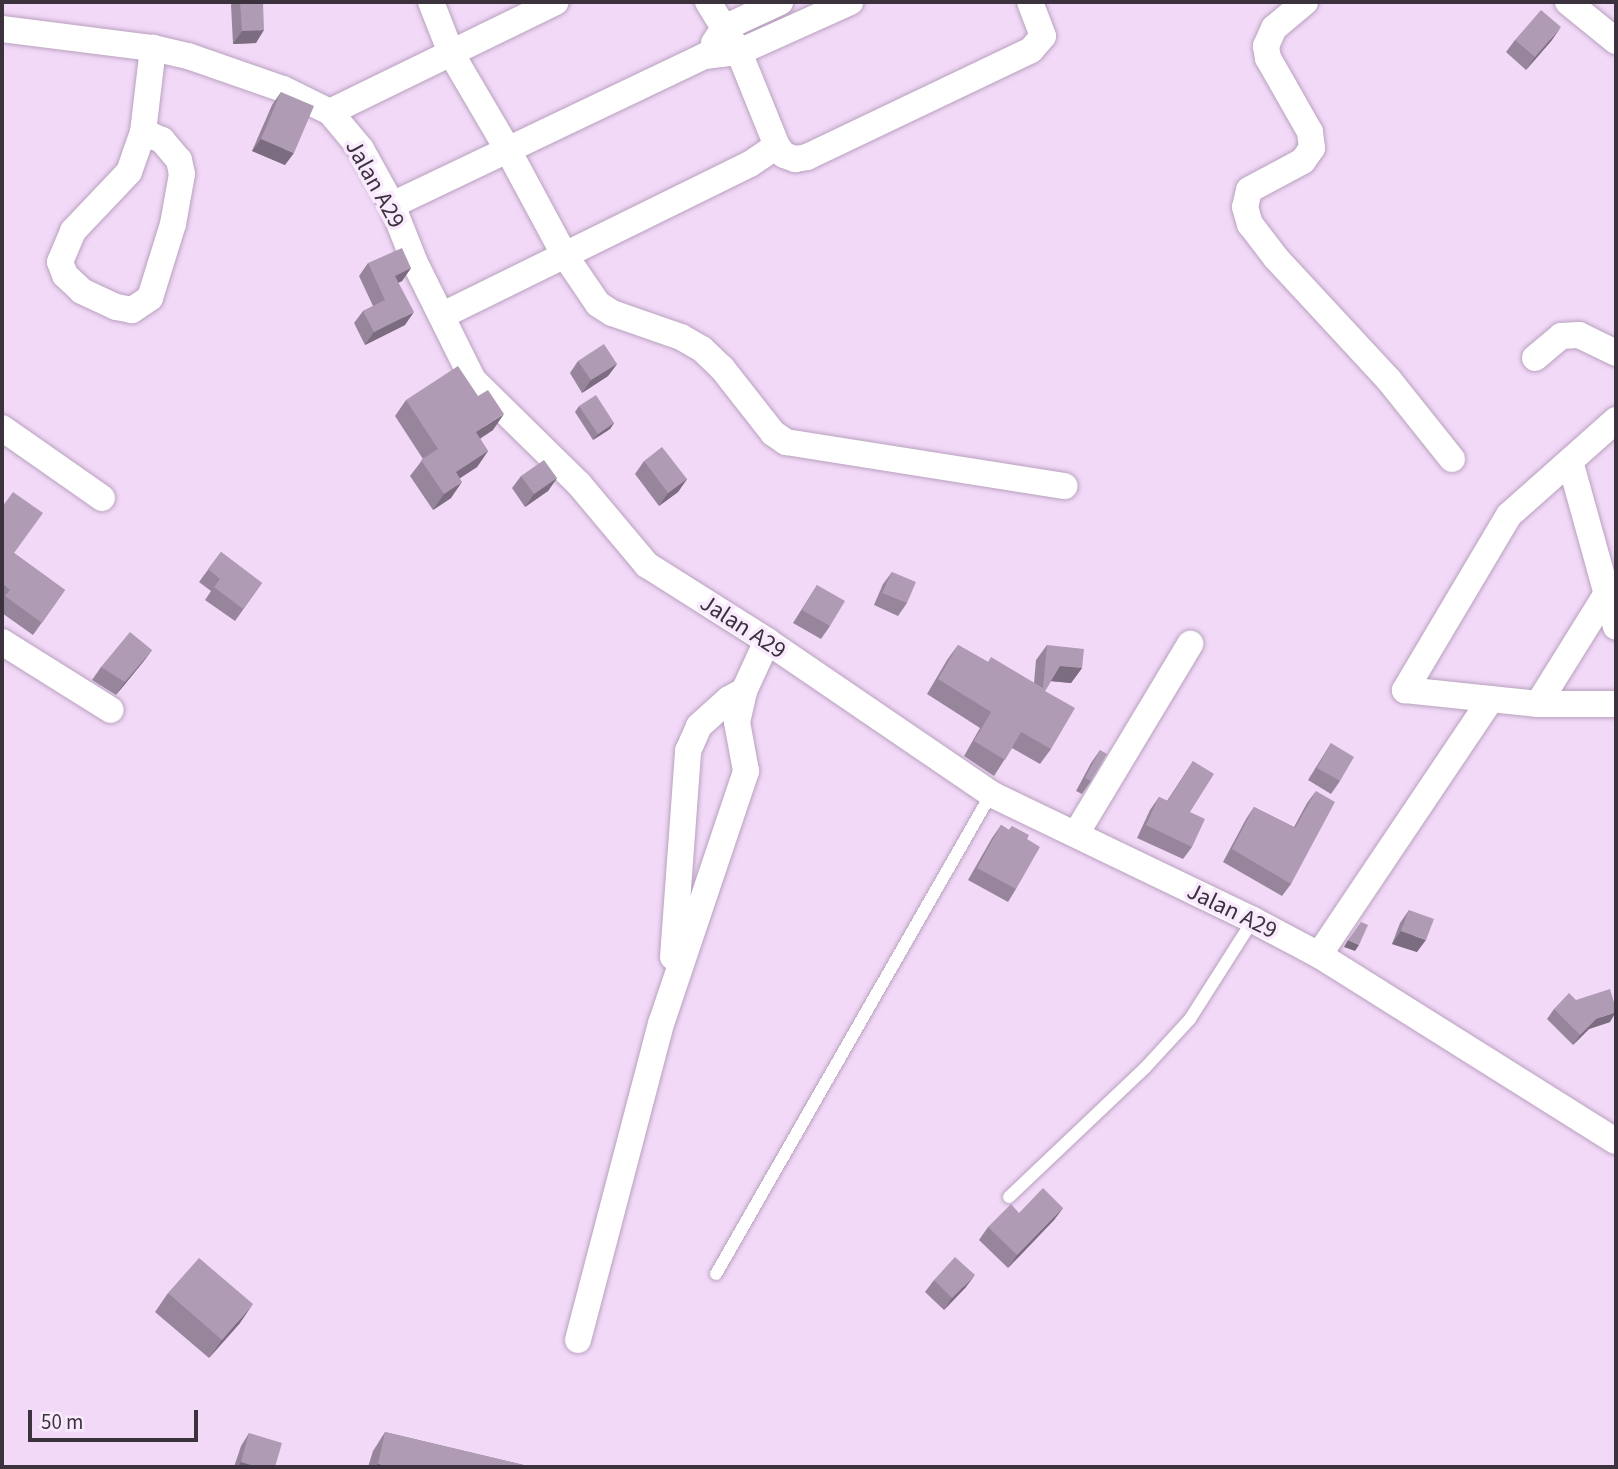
<!DOCTYPE html>
<style>
body{margin:0}
#map{position:relative;width:1618px;height:1469px;overflow:hidden;background:#f2d9f8;font-family:"Source Sans 3",sans-serif}
div>[style]{position:absolute}
.roads{filter:drop-shadow(0 0 2px #b8a1be) drop-shadow(0 0 2px #b8a1be)}
.lane>*{height:12px;margin:-6px;padding:0 6px;transform-origin:6px;border-radius:6px;background:#fff}
.street>*{height:26px;margin:-13px;padding:0 13px;transform-origin:13px;border-radius:13px;background:#fff}
.wall>*{inset:0;background:#97859c}
.shaded-wall>*{inset:0;background:#7b6c7f}
.building>*{inset:0;background:#b09bb5}
span{translate:-50% -50%;white-space:nowrap;text-align:center;line-height:1.15;-webkit-text-stroke:7px #f9eafd;paint-order:stroke}
.street-label{font-size:24px;color:#3b323e}
.frame{position:absolute;inset:0;border:4px solid #3b323e;pointer-events:none}
.scale{position:absolute;left:28px;top:1410px;width:170px;height:32px;box-sizing:border-box;border:4px solid #3b323e;border-top:0;padding-left:9px;font-size:21px;line-height:24px;white-space:nowrap;color:#3b323e;-webkit-text-stroke:5px #f9eafd;paint-order:stroke}
</style>
<div id="map">
<div class="roads">
<div class="lane">
<div style="left:1009px;top:1197px;width:187px;rotate:-43.5deg"></div>
<div style="left:1145px;top:1068px;width:67px;rotate:-47.4deg"></div>
<div style="left:1190px;top:1019px;width:117px;rotate:-57.5deg"></div>
<div style="left:716px;top:1274px;width:553px;rotate:-60.19deg"></div>
</div>
<div class="street">
<div style="left:431px;top:2px;width:55px;rotate:68.6deg"></div>
<div style="left:451px;top:53px;width:115px;rotate:59.6deg"></div>
<div style="left:509px;top:152px;width:116px;rotate:61.7deg"></div>
<div style="left:564px;top:254px;width:60px;rotate:55.8deg"></div>
<div style="left:598px;top:304px;width:17px;rotate:33deg"></div>
<div style="left:612px;top:313px;width:73px;rotate:19.2deg"></div>
<div style="left:681px;top:337px;width:24px;rotate:30deg"></div>
<div style="left:702px;top:349px;width:28px;rotate:44deg"></div>
<div style="left:722px;top:368px;width:83px;rotate:51.9deg"></div>
<div style="left:773px;top:433px;width:16px;rotate:35deg"></div>
<div style="left:786px;top:442px;width:282px;rotate:9deg"></div>
<div style="left:708px;top:2px;width:59px;rotate:58.2deg"></div>
<div style="left:739px;top:52px;width:101px;rotate:68deg"></div>
<div style="left:1305px;top:2px;width:40px;rotate:140deg"></div>
<div style="left:1274px;top:28px;width:20px;rotate:114deg"></div>
<div style="left:1266px;top:46px;width:12px;rotate:81deg"></div>
<div style="left:1268px;top:58px;width:85px;rotate:60.4deg"></div>
<div style="left:1310px;top:132px;width:16px;rotate:83deg"></div>
<div style="left:1312px;top:148px;width:16px;rotate:125deg"></div>
<div style="left:1303px;top:161px;width:61px;rotate:151.8deg"></div>
<div style="left:1249px;top:190px;width:17px;rotate:103deg"></div>
<div style="left:1245px;top:207px;width:18px;rotate:74deg"></div>
<div style="left:1250px;top:224px;width:43px;rotate:52.6deg"></div>
<div style="left:1276px;top:258px;width:166px;rotate:47.2deg"></div>
<div style="left:1389px;top:380px;width:101px;rotate:51.4deg"></div>
<div style="left:1568px;top:2px;width:62px;rotate:39.1deg"></div>
<div style="left:2px;top:29px;width:152px;rotate:7.2deg"></div>
<div style="left:153px;top:48px;width:36px;rotate:13deg"></div>
<div style="left:188px;top:56px;width:101px;rotate:19.2deg"></div>
<div style="left:283px;top:89px;width:52px;rotate:26.1deg"></div>
<div style="left:330px;top:112px;width:48px;rotate:50deg"></div>
<div style="left:361px;top:149px;width:64px;rotate:61deg"></div>
<div style="left:392px;top:205px;width:62px;rotate:68.4deg"></div>
<div style="left:415px;top:263px;width:131px;rotate:63.6deg"></div>
<div style="left:473px;top:380px;width:148px;rotate:44.5deg"></div>
<div style="left:579px;top:484px;width:106px;rotate:50deg"></div>
<div style="left:647px;top:565px;width:142px;rotate:32.3deg"></div>
<div style="left:767px;top:641px;width:271px;rotate:34.3deg"></div>
<div style="left:991px;top:794px;width:291px;rotate:25.7deg"></div>
<div style="left:1253px;top:920px;width:75px;rotate:27.9deg"></div>
<div style="left:1319px;top:955px;width:350px;rotate:32.1deg"></div>
<div style="left:714px;top:43px;width:18px;rotate:-56deg"></div>
<div style="left:724px;top:28px;width:62px;rotate:-24.9deg"></div>
<div style="left:330px;top:112px;width:251px;rotate:-26deg"></div>
<div style="left:143px;top:132px;width:21px;rotate:23deg"></div>
<div style="left:162px;top:140px;width:26px;rotate:50deg"></div>
<div style="left:179px;top:160px;width:14px;rotate:78deg"></div>
<div style="left:182px;top:174px;width:51px;rotate:100.2deg"></div>
<div style="left:173px;top:224px;width:77px;rotate:107.3deg"></div>
<div style="left:150px;top:298px;width:22px;rotate:146deg"></div>
<div style="left:132px;top:310px;width:16px;rotate:-169deg"></div>
<div style="left:116px;top:307px;width:38px;rotate:-155deg"></div>
<div style="left:82px;top:291px;width:23px;rotate:-137deg"></div>
<div style="left:65px;top:275px;width:14px;rotate:-111deg"></div>
<div style="left:60px;top:262px;width:34px;rotate:-67deg"></div>
<div style="left:73px;top:231px;width:81px;rotate:-46.5deg"></div>
<div style="left:129px;top:172px;width:42px;rotate:-70.7deg"></div>
<div style="left:143px;top:132px;width:85px;rotate:-83.2deg"></div>
<div style="left:392px;top:205px;width:347px;rotate:-25.5deg"></div>
<div style="left:705px;top:56px;width:34px;rotate:-7deg"></div>
<div style="left:739px;top:52px;width:122px;rotate:-24.2deg"></div>
<div style="left:443px;top:315px;width:342px;rotate:-26.2deg"></div>
<div style="left:750px;top:164px;width:32px;rotate:-34deg"></div>
<div style="left:777px;top:146px;width:11px;rotate:52deg"></div>
<div style="left:784px;top:155px;width:12px;rotate:20deg"></div>
<div style="left:795px;top:159px;width:12px;rotate:-9deg"></div>
<div style="left:807px;top:157px;width:248px;rotate:-25.5deg"></div>
<div style="left:1031px;top:50px;width:18px;rotate:-49deg"></div>
<div style="left:1043px;top:36px;width:36px;rotate:-111deg"></div>
<div style="left:1535px;top:358px;width:34px;rotate:-40deg"></div>
<div style="left:1561px;top:336px;width:18px;rotate:-3deg"></div>
<div style="left:1579px;top:335px;width:41px;rotate:25.9deg"></div>
<div style="left:1616px;top:420px;width:143px;rotate:138.4deg"></div>
<div style="left:1509px;top:515px;width:204px;rotate:120.7deg"></div>
<div style="left:1405px;top:690px;width:134px;rotate:6deg"></div>
<div style="left:1538px;top:704px;width:78px"></div>
<div style="left:2px;top:428px;width:122px;rotate:35deg"></div>
<div style="left:1570px;top:461px;width:172px;rotate:74.5deg"></div>
<div style="left:2px;top:642px;width:128px;rotate:32deg"></div>
<div style="left:1538px;top:704px;width:131px;rotate:-58.1deg"></div>
<div style="left:1076px;top:834px;width:222px;rotate:-59deg"></div>
<div style="left:1319px;top:955px;width:308px;rotate:-56.1deg"></div>
<div style="left:673px;top:957px;width:207px;rotate:-85.8deg"></div>
<div style="left:688px;top:751px;width:27px;rotate:-66deg"></div>
<div style="left:699px;top:726px;width:40px;rotate:-42deg"></div>
<div style="left:729px;top:699px;width:17px;rotate:-28deg"></div>
<div style="left:578px;top:1340px;width:327px;rotate:-75.3deg"></div>
<div style="left:661px;top:1024px;width:267px;rotate:-71.4deg"></div>
<div style="left:746px;top:771px;width:50px;rotate:-100.4deg"></div>
<div style="left:737px;top:722px;width:32px;rotate:-77deg"></div>
<div style="left:744px;top:691px;width:55px;rotate:-65.3deg"></div>
</div>
</div>
<div class="wall">
<div style="clip-path:polygon(233px 2px,263px 2px,256px 43px,233px 44px,231px 5px)"></div>
<div style="clip-path:polygon(1515px 40px,1552px 40px,1526px 70px,1506px 52px)"></div>
<div style="clip-path:polygon(281px 92px,285px 165px,252px 151px,272px 105px)"></div>
<div style="clip-path:polygon(368px 263px,411px 268px,402px 281px,398px 283px,405px 325px,365px 345px,354px 323px,363px 311px,373px 306px,359px 276px)"></div>
<div style="clip-path:polygon(578px 361px,617px 364px,608px 376px,582px 393px,570px 373px)"></div>
<div style="clip-path:polygon(406px 400px,493px 430px,480px 439px,488px 451px,477px 467px,460px 478px,451px 498px,433px 510px,410px 476px,423px 459px,395px 416px)"></div>
<div style="clip-path:polygon(579px 406px,614px 423px,610px 429px,593px 440px,575px 412px)"></div>
<div style="clip-path:polygon(644px 461px,687px 479px,678px 492px,659px 506px,635px 474px)"></div>
<div style="clip-path:polygon(521px 476px,557px 478px,548px 491px,525px 507px,512px 488px)"></div>
<div style="clip-path:polygon(2px 507px,14px 553px,65px 590px,33px 635px,2px 613px)"></div>
<div style="clip-path:polygon(221px 552px,262px 583px,235px 621px,205px 600px,211px 591px,199px 582px)"></div>
<div style="clip-path:polygon(892px 572px,907px 603px,898px 616px,874px 605px,883px 584px)"></div>
<div style="clip-path:polygon(817px 585px,830px 626px,821px 639px,793px 623px)"></div>
<div style="clip-path:polygon(958px 645px,988px 662px,1034px 683px,1036px 660px,1047px 645px,1082px 668px,1071px 683px,1051px 681px,1045px 691px,1051px 749px,1040px 764px,1012px 748px,994px 776px,964px 756px,980px 728px,927px 694px,947px 660px)"></div>
<div style="clip-path:polygon(152px 650px,143px 662px,116px 695px,92px 680px,101px 667px)"></div>
<div style="clip-path:polygon(1331px 743px,1340px 781px,1331px 794px,1308px 780px)"></div>
<div style="clip-path:polygon(1100px 750px,1091px 781px,1082px 794px,1076px 791px,1091px 763px)"></div>
<div style="clip-path:polygon(1193px 761px,1190px 812px,1192px 847px,1183px 859px,1137px 838px,1150px 810px,1159px 797px,1167px 801px)"></div>
<div style="clip-path:polygon(1316px 791px,1291px 884px,1282px 896px,1223px 862px,1246px 819px,1254px 807px,1294px 827px,1307px 803px)"></div>
<div style="clip-path:polygon(1001px 825px,1009px 830px,1012px 826px,1016px 889px,1008px 902px,968px 880px,992px 838px)"></div>
<div style="clip-path:polygon(1409px 910px,1417px 952px,1392px 944px,1400px 923px)"></div>
<div style="clip-path:polygon(1576px 1000px,1610px 1022px,1589px 1029px,1573px 1045px,1547px 1019px,1554px 1009px)"></div>
<div style="clip-path:polygon(1063px 1208px,1054px 1220px,1008px 1268px,979px 1240px,988px 1227px)"></div>
<div style="clip-path:polygon(934px 1280px,966px 1287px,944px 1310px,925px 1292px)"></div>
<div style="clip-path:polygon(168px 1293px,240px 1323px,209px 1358px,155px 1312px)"></div>
<div style="clip-path:polygon(385px 1432px,532px 1467px,368px 1467px,373px 1451px)"></div>
<div style="clip-path:polygon(249px 1433px,275px 1467px,234px 1467px,241px 1446px)"></div>
</div>
<div class="shaded-wall">
<div style="clip-path:polygon(1561px 27px,1552px 40px,1526px 70px,1535px 57px)"></div>
<div style="clip-path:polygon(264px 30px,256px 43px,233px 44px,242px 31px)"></div>
<div style="clip-path:polygon(261px 139px,294px 153px,285px 165px,252px 151px)"></div>
<div style="clip-path:polygon(411px 268px,402px 281px,386px 288px,395px 276px)"></div>
<div style="clip-path:polygon(414px 312px,405px 325px,365px 345px,374px 332px)"></div>
<div style="clip-path:polygon(617px 364px,608px 376px,582px 393px,591px 380px)"></div>
<div style="clip-path:polygon(504px 414px,493px 430px,464px 448px,476px 432px)"></div>
<div style="clip-path:polygon(614px 423px,610px 429px,593px 440px,598px 434px)"></div>
<div style="clip-path:polygon(488px 451px,477px 467px,445px 488px,456px 472px)"></div>
<div style="clip-path:polygon(557px 478px,548px 491px,525px 507px,534px 494px)"></div>
<div style="clip-path:polygon(687px 479px,678px 492px,659px 506px,668px 493px)"></div>
<div style="clip-path:polygon(462px 482px,451px 498px,433px 510px,444px 494px)"></div>
<div style="clip-path:polygon(152px 650px,143px 662px,116px 695px,125px 682px)"></div>
<div style="clip-path:polygon(1060px 666px,1082px 668px,1071px 683px,1049px 681px)"></div>
<div style="clip-path:polygon(1401px 931px,1426px 940px,1417px 952px,1392px 944px)"></div>
<div style="clip-path:polygon(1348px 940px,1359px 945px,1355px 951px,1344px 947px)"></div>
<div style="clip-path:polygon(1616px 1012px,1610px 1022px,1589px 1029px,1573px 1045px,1580px 1035px,1596px 1019px)"></div>
<div style="clip-path:polygon(1063px 1208px,1054px 1220px,1008px 1268px,1017px 1255px)"></div>
<div style="clip-path:polygon(975px 1275px,966px 1287px,944px 1310px,952px 1298px)"></div>
<div style="clip-path:polygon(253px 1304px,240px 1323px,209px 1358px,222px 1340px)"></div>
<div style="clip-path:polygon(241px 1462px,258px 1467px,238px 1467px)"></div>
<div style="clip-path:polygon(378px 1464px,391px 1467px,375px 1467px)"></div>
</div>
<div class="building">
<div style="clip-path:polygon(240px 2px,263px 2px,264px 30px,242px 31px)"></div>
<div style="clip-path:polygon(1541px 10px,1561px 27px,1535px 57px,1515px 40px)"></div>
<div style="clip-path:polygon(281px 92px,314px 106px,294px 153px,261px 139px)"></div>
<div style="clip-path:polygon(402px 248px,411px 268px,395px 276px,414px 312px,374px 332px,363px 311px,385px 300px,368px 263px)"></div>
<div style="clip-path:polygon(604px 344px,617px 364px,591px 380px,578px 361px)"></div>
<div style="clip-path:polygon(458px 366px,478px 396px,488px 390px,504px 414px,476px 432px,488px 451px,456px 472px,462px 482px,444px 494px,421px 460px,438px 449px,406px 400px)"></div>
<div style="clip-path:polygon(596px 395px,614px 423px,598px 434px,579px 406px)"></div>
<div style="clip-path:polygon(662px 447px,687px 479px,668px 493px,644px 461px)"></div>
<div style="clip-path:polygon(544px 460px,557px 478px,534px 494px,521px 476px)"></div>
<div style="clip-path:polygon(13px 492px,43px 513px,14px 553px,65px 590px,42px 623px,5px 596px,10px 590px,2px 583px,2px 507px)"></div>
<div style="clip-path:polygon(221px 552px,262px 583px,243px 609px,214px 587px,220px 579px,208px 569px)"></div>
<div style="clip-path:polygon(892px 572px,916px 582px,907px 603px,882px 593px)"></div>
<div style="clip-path:polygon(817px 585px,845px 601px,830px 626px,802px 610px)"></div>
<div style="clip-path:polygon(130px 632px,152px 650px,125px 682px,101px 667px)"></div>
<div style="clip-path:polygon(958px 645px,988px 662px,991px 657px,1043px 688px,1047px 645px,1084px 649px,1082px 668px,1060px 666px,1045px 691px,1075px 708px,1051px 749px,1021px 732px,1005px 760px,974px 741px,991px 712px,938px 679px)"></div>
<div style="clip-path:polygon(1331px 743px,1354px 757px,1340px 781px,1317px 768px)"></div>
<div style="clip-path:polygon(1100px 750px,1107px 754px,1091px 781px,1085px 778px)"></div>
<div style="clip-path:polygon(1193px 761px,1214px 774px,1190px 812px,1205px 819px,1192px 847px,1146px 825px,1159px 797px,1168px 801px)"></div>
<div style="clip-path:polygon(1316px 791px,1335px 802px,1291px 884px,1232px 849px,1254px 807px,1295px 828px)"></div>
<div style="clip-path:polygon(1001px 825px,1009px 830px,1012px 826px,1029px 835px,1027px 839px,1040px 847px,1016px 889px,977px 868px)"></div>
<div style="clip-path:polygon(1409px 910px,1434px 919px,1426px 940px,1401px 931px)"></div>
<div style="clip-path:polygon(1361px 922px,1368px 925px,1359px 945px,1348px 940px)"></div>
<div style="clip-path:polygon(1610px 989px,1616px 1009px,1616px 1012px,1596px 1019px,1580px 1035px,1554px 1009px,1569px 993px,1576px 1000px)"></div>
<div style="clip-path:polygon(1043px 1188px,1063px 1208px,1017px 1255px,988px 1227px,1011px 1204px,1019px 1213px)"></div>
<div style="clip-path:polygon(955px 1257px,975px 1275px,952px 1298px,934px 1280px)"></div>
<div style="clip-path:polygon(199px 1258px,253px 1304px,222px 1340px,168px 1293px)"></div>
<div style="clip-path:polygon(385px 1432px,532px 1467px,391px 1467px,378px 1464px)"></div>
<div style="clip-path:polygon(249px 1433px,282px 1443px,275px 1467px,258px 1467px,241px 1462px)"></div>
</div>
<div class="street-label">
<span style="left:375px;top:184px;rotate:61deg">Jalan A29</span>
<span style="left:743px;top:627px;rotate:33deg">Jalan A29</span>
<span style="left:1232px;top:911px;rotate:26deg">Jalan A29</span>
</div>
<div class="frame"></div>
<div class="scale">50 m</div>
</div>
